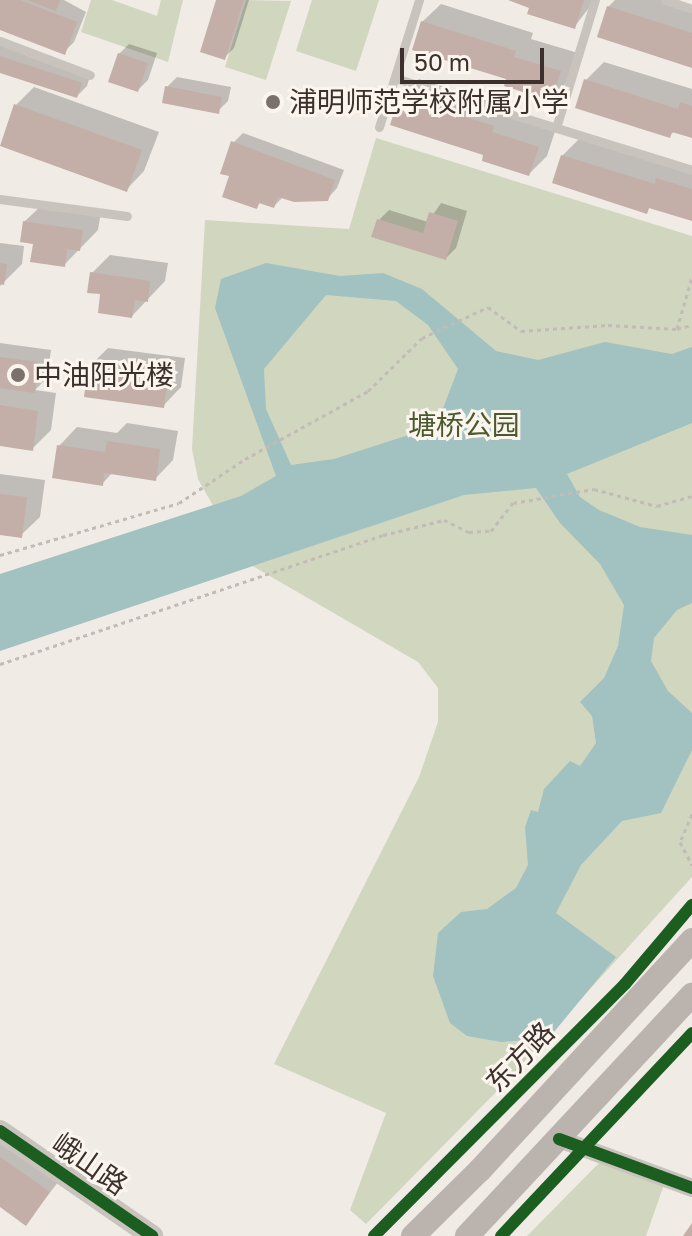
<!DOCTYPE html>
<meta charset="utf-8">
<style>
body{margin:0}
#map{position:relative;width:692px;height:1236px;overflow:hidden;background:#f0ebe5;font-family:"Golos Text","Noto Sans SC",sans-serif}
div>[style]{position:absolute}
.green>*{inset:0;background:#d1d6bf}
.water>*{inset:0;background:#a1c2c1}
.shadow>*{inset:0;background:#0003}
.building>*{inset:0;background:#c3afa7}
.path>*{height:3px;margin-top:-1.5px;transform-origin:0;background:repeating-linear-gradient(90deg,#c2bbb6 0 4px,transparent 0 8px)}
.service>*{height:9px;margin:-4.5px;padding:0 4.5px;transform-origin:4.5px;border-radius:4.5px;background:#c9c3be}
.minor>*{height:18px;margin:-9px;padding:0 9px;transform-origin:9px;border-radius:9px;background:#c9c3be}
.tertiary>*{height:22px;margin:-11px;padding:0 11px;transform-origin:11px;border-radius:11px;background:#c9c3be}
.secondary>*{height:24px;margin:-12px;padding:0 12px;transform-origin:12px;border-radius:12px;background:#bab3ae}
.cycleway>*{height:12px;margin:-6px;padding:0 6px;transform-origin:6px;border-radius:6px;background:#1b5e20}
.dots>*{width:22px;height:22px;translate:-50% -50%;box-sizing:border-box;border:4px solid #fbf5ee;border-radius:50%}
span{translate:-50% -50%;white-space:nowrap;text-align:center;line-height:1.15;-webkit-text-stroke:6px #fbf5ee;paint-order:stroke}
.poi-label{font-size:28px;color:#3b302b}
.left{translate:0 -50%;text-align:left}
.park-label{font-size:28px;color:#4a5a2e}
.street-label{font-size:28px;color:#3b302b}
.scale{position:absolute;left:400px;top:48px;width:144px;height:36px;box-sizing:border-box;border:4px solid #3b302b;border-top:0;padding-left:10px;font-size:24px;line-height:28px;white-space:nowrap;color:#3b302b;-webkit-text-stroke:6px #fbf5ee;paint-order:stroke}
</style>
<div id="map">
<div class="green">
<div style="clip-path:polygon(91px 0,112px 0,157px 16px,161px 0,183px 0,168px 62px,81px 32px)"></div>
<div style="clip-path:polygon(246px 0,291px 1px,266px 80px,225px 67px)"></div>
<div style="clip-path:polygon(312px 0,379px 0,356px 71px,296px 51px)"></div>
<div style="clip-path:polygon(376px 138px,692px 236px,692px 877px,500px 1088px,366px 1224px,350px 1210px,386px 1113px,274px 1064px,419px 777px,438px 722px,438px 688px,418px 662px,244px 561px,198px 479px,192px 449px,205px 220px,349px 229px)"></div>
<div style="clip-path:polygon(605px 1157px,666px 1179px,646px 1236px,527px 1236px)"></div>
</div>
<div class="water">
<div style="clip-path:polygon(evenodd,266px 263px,340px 276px,383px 273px,422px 289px,496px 351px,538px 360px,605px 342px,672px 354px,692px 347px,692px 423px,567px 474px,580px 497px,599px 510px,640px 527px,692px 535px,692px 603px,677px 610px,654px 638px,651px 661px,668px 691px,692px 713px,692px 750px,661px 813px,622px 821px,581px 865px,556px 913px,616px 957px,549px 1038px,501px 1042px,467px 1036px,450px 1023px,433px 976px,438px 933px,461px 912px,487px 909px,516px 888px,528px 865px,525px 827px,531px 810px,538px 812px,544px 789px,570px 761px,580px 766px,596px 743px,592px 716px,580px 702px,604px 678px,618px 646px,624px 605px,600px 564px,560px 523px,536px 488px,464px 495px,0 651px,0 574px,241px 496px,276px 476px,215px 308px,221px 279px,266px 263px,326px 295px,396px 301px,428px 325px,458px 369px,442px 411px,418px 432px,334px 459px,291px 465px,266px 409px,264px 369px,326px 295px)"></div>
</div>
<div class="shadow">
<div style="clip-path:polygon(0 0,64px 0,86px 12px,74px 42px,64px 52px,0 28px)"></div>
<div style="clip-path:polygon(218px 0,249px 0,234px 48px,224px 58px)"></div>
<div style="clip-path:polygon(512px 0,595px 0,575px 26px)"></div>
<div style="clip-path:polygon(615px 0,663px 0,692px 9px,692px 66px,608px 7px)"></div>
<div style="clip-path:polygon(441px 4px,533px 33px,531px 39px,578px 53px,569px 80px,551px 99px,422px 22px)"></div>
<div style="clip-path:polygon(0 43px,91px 73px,87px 86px,77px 96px,0 71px)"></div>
<div style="clip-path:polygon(129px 44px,157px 53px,148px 80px,138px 90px,119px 54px)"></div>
<div style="clip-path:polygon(604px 62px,692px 89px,692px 136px,675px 131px,670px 135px,586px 80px)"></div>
<div style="clip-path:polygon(177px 77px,231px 87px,228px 101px,218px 111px,167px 87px)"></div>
<div style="clip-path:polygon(419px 79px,511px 108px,509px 114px,556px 128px,547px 156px,529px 174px,486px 153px,400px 98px)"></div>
<div style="clip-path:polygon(34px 87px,159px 132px,144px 171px,126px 190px,16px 105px)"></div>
<div style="clip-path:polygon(243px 133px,344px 170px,337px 188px,327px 199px,284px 196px,274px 206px,261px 202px,257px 206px,231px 175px,233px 143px)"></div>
<div style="clip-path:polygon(581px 137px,692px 166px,692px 219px,651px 206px,646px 211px,562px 156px)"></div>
<div style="clip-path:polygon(441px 203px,467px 211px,456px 248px,446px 258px,379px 220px,389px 210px,428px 222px)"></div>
<div style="clip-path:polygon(43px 204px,101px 212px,98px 230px,64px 265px,35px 242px,24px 222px)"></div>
<div style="clip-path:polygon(0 243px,24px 246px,22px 264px,0 286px)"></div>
<div style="clip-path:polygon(110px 255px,168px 263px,165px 281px,132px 316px,102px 293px,92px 273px)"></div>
<div style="clip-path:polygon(0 343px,51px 350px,47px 378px,35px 390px,56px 393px,51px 430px,32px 449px,0 444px)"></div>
<div style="clip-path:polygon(108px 348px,185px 358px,181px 387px,163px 406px,90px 366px)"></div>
<div style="clip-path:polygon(127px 423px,178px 431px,173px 460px,155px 479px,113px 472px,102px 484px,59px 446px,77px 427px,117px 433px)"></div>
<div style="clip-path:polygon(0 474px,45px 480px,40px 517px,21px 535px,0 533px)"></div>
<div style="clip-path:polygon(0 1140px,59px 1181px,26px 1223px,0 1205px)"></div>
</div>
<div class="building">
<div style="clip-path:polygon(0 0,20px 0,77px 22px,65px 55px,0 30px)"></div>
<div style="clip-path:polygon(27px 0,60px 0,56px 11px)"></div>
<div style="clip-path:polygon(216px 0,244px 0,225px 60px,200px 52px)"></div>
<div style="clip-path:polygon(508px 0,584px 0,575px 29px,527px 14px,529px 8px)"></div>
<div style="clip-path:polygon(607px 6px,692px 33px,692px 68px,597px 37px)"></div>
<div style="clip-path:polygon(421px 21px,516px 51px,514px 57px,561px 71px,551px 101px,504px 86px,506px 79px,412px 50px)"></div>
<div style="clip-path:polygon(118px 53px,148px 63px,138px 92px,108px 82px)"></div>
<div style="clip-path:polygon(0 56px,82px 83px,77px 98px,0 73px)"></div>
<div style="clip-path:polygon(584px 79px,678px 109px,680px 102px,692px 106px,692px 138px,672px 132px,670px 138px,575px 108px)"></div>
<div style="clip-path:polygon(165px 86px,222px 97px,219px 114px,162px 103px)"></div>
<div style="clip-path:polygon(399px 96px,494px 126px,492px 132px,539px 147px,529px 176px,482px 161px,483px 155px,390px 125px)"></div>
<div style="clip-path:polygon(14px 104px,142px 150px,127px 192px,0 146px)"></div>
<div style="clip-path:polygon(231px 141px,335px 180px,328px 201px,294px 202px,278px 197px,274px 208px,259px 203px,257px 209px,222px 197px,229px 176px,220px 174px)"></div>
<div style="clip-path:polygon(561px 155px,655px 184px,656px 178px,692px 189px,692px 221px,649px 208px,647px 214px,552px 183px)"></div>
<div style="clip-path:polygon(429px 212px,458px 221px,446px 260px,371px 237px,377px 219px,423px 233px)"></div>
<div style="clip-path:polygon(23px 221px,83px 230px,80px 251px,67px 249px,65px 267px,30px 262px,33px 244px,20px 242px)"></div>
<div style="clip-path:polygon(0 263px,7px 264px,4px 285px,0 284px)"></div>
<div style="clip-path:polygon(90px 272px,150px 281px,148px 302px,135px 300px,132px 318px,98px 313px,100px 294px,87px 293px)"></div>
<div style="clip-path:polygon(0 357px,38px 362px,35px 393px,0 388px)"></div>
<div style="clip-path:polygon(88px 366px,168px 376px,164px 408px,84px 397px)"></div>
<div style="clip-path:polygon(0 405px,38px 411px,33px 451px,0 446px)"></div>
<div style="clip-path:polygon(107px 441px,160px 449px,156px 481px,104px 473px,103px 486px,52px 478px,57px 445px,105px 452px)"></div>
<div style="clip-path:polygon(0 494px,27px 497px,22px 538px,0 535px)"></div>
<div style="clip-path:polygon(0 1157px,50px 1192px,26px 1226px,0 1207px)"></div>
<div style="clip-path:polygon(692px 1223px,692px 1236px,683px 1236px)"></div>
</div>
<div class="path">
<div style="left:677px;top:329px;width:54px;rotate:-73.9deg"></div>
<div style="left:0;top:555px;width:186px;rotate:-16.2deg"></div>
<div style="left:179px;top:503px;width:79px;rotate:-33.7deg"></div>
<div style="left:245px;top:459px;width:141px;rotate:-28.9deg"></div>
<div style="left:368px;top:391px;width:76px;rotate:-44.5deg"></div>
<div style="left:422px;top:338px;width:73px;rotate:-25.2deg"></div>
<div style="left:488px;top:307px;width:41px;rotate:36deg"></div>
<div style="left:521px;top:331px;width:87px;rotate:-3.9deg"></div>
<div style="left:608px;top:325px;width:69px;rotate:3.3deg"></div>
<div style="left:677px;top:329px;width:16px;rotate:-15deg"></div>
<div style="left:0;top:664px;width:404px;rotate:-18.6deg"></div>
<div style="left:383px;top:535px;width:63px;rotate:-13.8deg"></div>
<div style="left:444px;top:520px;width:28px;rotate:26deg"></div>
<div style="left:469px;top:532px;width:22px;rotate:-3deg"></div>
<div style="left:491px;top:531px;width:36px;rotate:-52deg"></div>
<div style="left:513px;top:503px;width:82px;rotate:-9.8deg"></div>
<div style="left:594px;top:489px;width:65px;rotate:15.1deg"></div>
<div style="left:657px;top:506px;width:36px;rotate:-16deg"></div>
<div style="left:692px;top:814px;width:30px;rotate:113deg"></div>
<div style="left:680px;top:842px;width:26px;rotate:62deg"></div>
</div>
<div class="service">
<div style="left:665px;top:0;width:28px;rotate:18deg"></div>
<div style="left:0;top:41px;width:96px;rotate:20.7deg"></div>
<div style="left:395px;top:78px;width:311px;rotate:17.2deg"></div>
<div style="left:379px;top:127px;width:133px;rotate:-72.5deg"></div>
<div style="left:556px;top:128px;width:134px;rotate:-73.1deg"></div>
<div style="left:0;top:199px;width:128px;rotate:7.6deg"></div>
</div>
<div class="minor">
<div style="left:559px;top:1139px;width:142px;rotate:20.2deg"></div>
</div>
<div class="tertiary">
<div style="left:0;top:1131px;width:185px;rotate:34.6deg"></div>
</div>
<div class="secondary">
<div style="left:413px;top:1236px;width:94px;rotate:-44.6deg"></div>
<div style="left:480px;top:1170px;width:313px;rotate:-47.3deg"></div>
<div style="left:467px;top:1236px;width:330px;rotate:-47deg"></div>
</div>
<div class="cycleway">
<div style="left:0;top:1131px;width:185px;rotate:34.6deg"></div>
<div style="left:559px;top:1139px;width:142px;rotate:20.2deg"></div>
<div style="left:374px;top:1236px;width:356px;rotate:-45.1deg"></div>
<div style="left:625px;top:984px;width:104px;rotate:-49.7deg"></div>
<div style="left:501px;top:1236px;width:279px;rotate:-46.7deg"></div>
</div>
<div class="dots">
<div style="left:273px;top:102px;background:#7a716c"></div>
<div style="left:18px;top:375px;background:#7a716c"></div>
</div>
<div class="poi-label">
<span class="left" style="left:289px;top:102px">浦明师范学校附属小学</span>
<span class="left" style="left:34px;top:375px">中油阳光楼</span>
</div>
<div class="park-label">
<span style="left:464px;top:425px">塘桥公园</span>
</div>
<div class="street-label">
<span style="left:520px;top:1057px;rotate:-46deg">东方路</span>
<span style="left:90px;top:1164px;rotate:35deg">峨山路</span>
</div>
<div class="scale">50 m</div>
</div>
